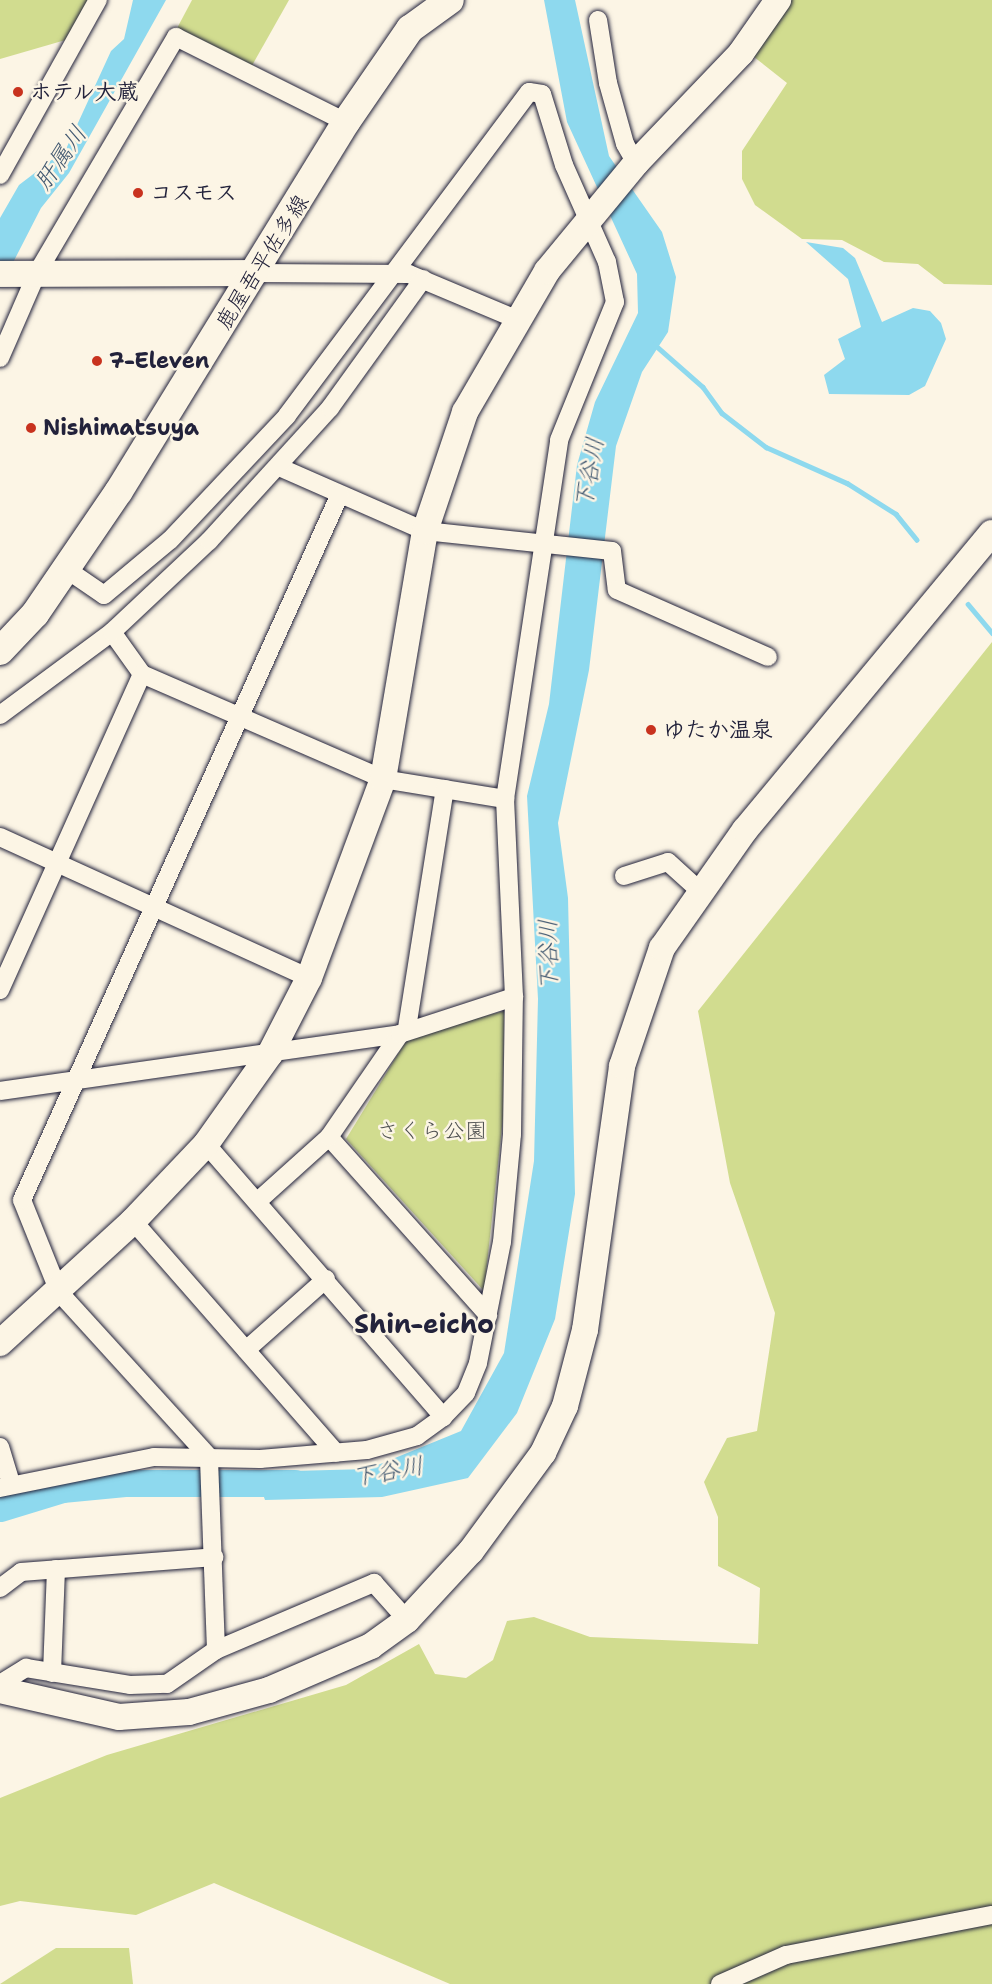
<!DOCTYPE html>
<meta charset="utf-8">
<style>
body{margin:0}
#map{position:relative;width:992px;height:1984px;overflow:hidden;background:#fcf5e5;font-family:"Shantell Sans","Klee One",sans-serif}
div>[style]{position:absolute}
.green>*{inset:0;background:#d1dc8f}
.water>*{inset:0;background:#8ed9ee}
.stream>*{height:4.5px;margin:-2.25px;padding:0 2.25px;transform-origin:2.25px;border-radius:2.25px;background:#8ed9ee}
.river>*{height:27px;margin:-13.5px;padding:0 13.5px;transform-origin:13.5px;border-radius:13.5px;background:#8ed9ee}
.roads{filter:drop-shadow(0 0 2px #22223b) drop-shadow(0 0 2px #22223b)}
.street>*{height:18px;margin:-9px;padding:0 9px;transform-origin:9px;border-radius:9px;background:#fcf5e5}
.secondary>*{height:26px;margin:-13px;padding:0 13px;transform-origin:13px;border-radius:13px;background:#fcf5e5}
.primary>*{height:28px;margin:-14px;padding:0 14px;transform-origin:14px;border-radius:14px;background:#fcf5e5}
.dots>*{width:16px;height:16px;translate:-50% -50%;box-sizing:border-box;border:3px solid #fcf5e5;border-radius:50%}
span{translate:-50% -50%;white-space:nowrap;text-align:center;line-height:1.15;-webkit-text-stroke:5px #fcf5e5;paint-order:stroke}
.poi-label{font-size:22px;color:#22223b;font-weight:700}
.left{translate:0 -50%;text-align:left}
.street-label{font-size:22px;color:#22223b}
.park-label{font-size:22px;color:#4e5050}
.water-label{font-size:24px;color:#425971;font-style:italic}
.quarter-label{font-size:26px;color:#22223b;font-weight:700}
</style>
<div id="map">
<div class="green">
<div style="clip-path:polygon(0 0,90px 0,69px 39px,0 59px)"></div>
<div style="clip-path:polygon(192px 0,289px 0,250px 69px,175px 32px)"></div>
<div style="clip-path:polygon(783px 0,992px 0,992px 285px,944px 284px,918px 264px,884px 262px,842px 240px,802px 239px,755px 205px,742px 179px,742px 151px,787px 83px,749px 53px)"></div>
<div style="clip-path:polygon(992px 642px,992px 1984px,450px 1984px,214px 1883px,136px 1915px,20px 1901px,0 1906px,0 1798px,107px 1755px,346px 1685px,419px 1644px,435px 1674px,466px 1678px,493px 1660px,507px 1621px,534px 1617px,590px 1637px,758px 1644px,760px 1588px,718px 1566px,718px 1517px,704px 1482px,727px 1438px,757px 1431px,775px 1313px,730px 1183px,698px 1011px)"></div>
<div style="clip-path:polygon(504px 1011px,503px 1118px,484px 1291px,346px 1139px,409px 1036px)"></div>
<div style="clip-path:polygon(56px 1948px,129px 1948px,133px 1984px,0 1984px)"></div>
</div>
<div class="water">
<div style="clip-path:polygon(133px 0,166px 0,69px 173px,41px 208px,0 288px,0 218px,19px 185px,66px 149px,111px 51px,124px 39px)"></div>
<div style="clip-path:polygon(544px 0,575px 0,609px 156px,662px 232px,676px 277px,668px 332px,642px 372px,616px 446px,589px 670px,558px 823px,568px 898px,575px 1194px,555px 1319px,517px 1413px,468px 1478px,382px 1497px,265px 1500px,255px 1472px,368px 1469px,461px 1431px,504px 1353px,534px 1161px,538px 999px,527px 796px,549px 704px,577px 465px,595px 402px,638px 313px,637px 274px,567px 122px)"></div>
<div style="clip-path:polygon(806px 242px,843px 248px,855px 258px,882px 322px,913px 308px,930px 311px,941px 323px,946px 339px,925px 386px,909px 395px,829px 394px,824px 375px,845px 359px,838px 339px,861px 327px,848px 279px)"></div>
</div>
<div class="stream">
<div style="left:654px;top:344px;width:65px;rotate:41.3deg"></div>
<div style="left:703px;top:387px;width:32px;rotate:54deg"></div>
<div style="left:722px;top:413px;width:56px;rotate:37.7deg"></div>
<div style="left:766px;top:447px;width:89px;rotate:24deg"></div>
<div style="left:847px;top:483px;width:58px;rotate:32.3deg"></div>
<div style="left:896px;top:514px;width:33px;rotate:51deg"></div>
<div style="left:968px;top:604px;width:38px;rotate:50deg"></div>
</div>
<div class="river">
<div style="left:0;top:1508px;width:65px;rotate:-17deg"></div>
<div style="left:62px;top:1489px;width:63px;rotate:-5.4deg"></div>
<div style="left:125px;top:1483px;width:170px"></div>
</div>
<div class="roads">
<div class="street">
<div style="left:598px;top:20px;width:64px;rotate:81deg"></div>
<div style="left:608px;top:83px;width:63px;rotate:74.4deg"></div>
<div style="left:625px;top:144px;width:22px;rotate:60deg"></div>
<div style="left:0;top:175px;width:201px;rotate:-60.8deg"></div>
<div style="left:254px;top:273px;width:155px;rotate:0.4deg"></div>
<div style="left:409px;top:274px;width:116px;rotate:22.8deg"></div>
<div style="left:0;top:358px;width:93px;rotate:-66.5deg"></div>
<div style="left:37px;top:273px;width:274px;rotate:-59.5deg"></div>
<div style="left:176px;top:37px;width:190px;rotate:26.6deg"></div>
<div style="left:279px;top:467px;width:159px;rotate:23.7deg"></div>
<div style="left:425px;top:531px;width:188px;rotate:6.1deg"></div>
<div style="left:612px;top:551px;width:39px;rotate:83deg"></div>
<div style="left:617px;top:590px;width:165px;rotate:23.9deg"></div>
<div style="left:112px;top:632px;width:52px;rotate:54.5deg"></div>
<div style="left:142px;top:674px;width:263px;rotate:23.5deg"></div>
<div style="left:383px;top:779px;width:124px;rotate:9.3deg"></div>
<div style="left:0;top:715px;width:139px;rotate:-36.5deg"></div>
<div style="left:112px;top:632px;width:133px;rotate:-43.2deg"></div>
<div style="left:209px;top:541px;width:180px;rotate:-47.7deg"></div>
<div style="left:330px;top:408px;width:159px;rotate:-54.2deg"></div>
<div style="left:0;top:837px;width:340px;rotate:24.5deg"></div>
<div style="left:624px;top:876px;width:46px;rotate:-17.7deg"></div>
<div style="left:668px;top:862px;width:43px;rotate:42.2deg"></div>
<div style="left:0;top:990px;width:346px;rotate:-65.8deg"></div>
<div style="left:407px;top:1028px;width:242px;rotate:-81deg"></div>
<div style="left:0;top:1091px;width:404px;rotate:-8.1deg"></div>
<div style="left:329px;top:1137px;width:239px;rotate:48.2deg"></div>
<div style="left:206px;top:1144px;width:362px;rotate:49deg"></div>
<div style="left:259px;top:1200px;width:94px;rotate:-42deg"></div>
<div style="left:329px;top:1137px;width:125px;rotate:-55.4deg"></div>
<div style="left:400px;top:1034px;width:120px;rotate:-18deg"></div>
<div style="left:133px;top:1221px;width:308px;rotate:48.8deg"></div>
<div style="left:246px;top:1350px;width:107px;rotate:-41.6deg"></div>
<div style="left:0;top:1447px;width:39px;rotate:73deg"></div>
<div style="left:0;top:1488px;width:157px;rotate:-11.4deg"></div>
<div style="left:154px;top:1457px;width:106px;rotate:1.1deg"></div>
<div style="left:260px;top:1459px;width:107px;rotate:-4.8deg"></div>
<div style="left:367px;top:1450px;width:52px;rotate:-15.6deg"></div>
<div style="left:417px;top:1436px;width:32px;rotate:-36deg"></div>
<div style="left:443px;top:1417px;width:33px;rotate:-46deg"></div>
<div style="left:466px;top:1393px;width:32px;rotate:-68deg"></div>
<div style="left:478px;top:1363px;width:123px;rotate:-78.8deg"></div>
<div style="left:502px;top:1242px;width:108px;rotate:-84.7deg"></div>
<div style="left:512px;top:1134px;width:137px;rotate:-89.2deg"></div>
<div style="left:514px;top:997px;width:198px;rotate:-92.6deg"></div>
<div style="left:505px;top:799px;width:363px;rotate:-81.4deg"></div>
<div style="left:559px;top:440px;width:149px;rotate:-67.9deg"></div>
<div style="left:615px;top:302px;width:41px;rotate:-101.3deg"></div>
<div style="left:607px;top:262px;width:106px;rotate:-113.9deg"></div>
<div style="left:564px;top:165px;width:74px;rotate:-107.2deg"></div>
<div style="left:542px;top:94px;width:13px;rotate:-171deg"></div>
<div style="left:529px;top:92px;width:404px;rotate:126.8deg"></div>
<div style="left:287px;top:416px;width:170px;rotate:133.3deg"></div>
<div style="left:170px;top:540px;width:86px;rotate:140.2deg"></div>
<div style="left:104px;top:595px;width:46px;rotate:-145.6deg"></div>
<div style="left:0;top:1588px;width:26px;rotate:-37deg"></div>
<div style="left:21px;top:1572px;width:194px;rotate:-4.4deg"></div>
<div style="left:216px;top:1650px;width:193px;rotate:-92.1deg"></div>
<div style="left:209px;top:1457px;width:223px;rotate:-132.3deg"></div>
<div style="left:59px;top:1292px;width:99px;rotate:-111.9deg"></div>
<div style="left:22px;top:1200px;width:774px;rotate:-65.75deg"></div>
<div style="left:52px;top:1673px;width:104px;rotate:-87.8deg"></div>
<div style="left:0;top:1684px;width:31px;rotate:-32deg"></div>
<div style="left:26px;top:1668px;width:105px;rotate:9.3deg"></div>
<div style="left:130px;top:1685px;width:37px;rotate:-2deg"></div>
<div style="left:167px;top:1684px;width:60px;rotate:-34.8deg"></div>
<div style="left:216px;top:1650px;width:172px;rotate:-23deg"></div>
<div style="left:374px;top:1583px;width:50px;rotate:48.3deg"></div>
<div style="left:720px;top:1984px;width:72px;rotate:-23.7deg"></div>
<div style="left:786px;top:1955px;width:210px;rotate:-11deg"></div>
</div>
<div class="secondary">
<div style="left:0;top:274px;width:254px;rotate:-0.2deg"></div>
<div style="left:0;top:1343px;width:180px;rotate:-42.5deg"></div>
<div style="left:133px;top:1221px;width:106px;rotate:-46.5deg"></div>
<div style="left:206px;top:1144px;width:110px;rotate:-54.6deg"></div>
<div style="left:270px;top:1054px;width:85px;rotate:-62.8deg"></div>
<div style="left:309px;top:978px;width:212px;rotate:-69.6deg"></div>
<div style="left:383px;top:779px;width:252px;rotate:-80.4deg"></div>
<div style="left:425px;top:531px;width:126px;rotate:-71.4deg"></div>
<div style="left:465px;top:412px;width:163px;rotate:-59.8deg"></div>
<div style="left:547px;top:271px;width:140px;rotate:-50.5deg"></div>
<div style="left:636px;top:163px;width:152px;rotate:-46.3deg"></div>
<div style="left:741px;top:53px;width:65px;rotate:-55.1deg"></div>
<div style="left:0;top:1690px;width:122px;rotate:12.8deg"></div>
<div style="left:119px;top:1717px;width:70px;rotate:-4.1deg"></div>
<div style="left:189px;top:1712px;width:83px;rotate:-15.4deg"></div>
<div style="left:269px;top:1690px;width:111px;rotate:-23.3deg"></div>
<div style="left:371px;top:1646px;width:44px;rotate:-35.8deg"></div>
<div style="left:407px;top:1620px;width:94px;rotate:-47.2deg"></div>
<div style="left:471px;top:1551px;width:122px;rotate:-53.7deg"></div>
<div style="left:543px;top:1453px;width:52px;rotate:-64.9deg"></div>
<div style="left:565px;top:1406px;width:79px;rotate:-75.3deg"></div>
<div style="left:585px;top:1330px;width:267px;rotate:-82deg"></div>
<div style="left:622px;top:1066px;width:125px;rotate:-71.3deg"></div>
<div style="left:662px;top:948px;width:144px;rotate:-54.9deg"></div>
<div style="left:745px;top:830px;width:386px;rotate:-50.3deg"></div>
</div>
<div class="primary">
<div style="left:0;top:651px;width:51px;rotate:-46.6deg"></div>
<div style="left:35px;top:614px;width:149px;rotate:-55.7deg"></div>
<div style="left:119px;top:491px;width:433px;rotate:-58.4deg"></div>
<div style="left:346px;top:122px;width:113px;rotate:-55.5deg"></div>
<div style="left:410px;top:29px;width:49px;rotate:-35.9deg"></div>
</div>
</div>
<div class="dots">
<div style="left:18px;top:92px;background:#c8321e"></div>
<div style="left:138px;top:193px;background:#c8321e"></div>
<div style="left:97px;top:361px;background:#c8321e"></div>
<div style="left:31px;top:428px;background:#c8321e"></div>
<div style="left:651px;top:730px;background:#c8321e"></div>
</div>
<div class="poi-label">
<span class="left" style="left:30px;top:92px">ホテル大蔵</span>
<span class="left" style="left:150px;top:193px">コスモス</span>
<span class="left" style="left:109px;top:361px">7-Eleven</span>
<span class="left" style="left:43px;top:428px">Nishimatsuya</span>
<span class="left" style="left:663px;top:730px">ゆたか温泉</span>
</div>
<div class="street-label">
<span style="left:262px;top:262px;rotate:-58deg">鹿屋吾平佐多線</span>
</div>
<div class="park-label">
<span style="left:432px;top:1131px">さくら公園</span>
</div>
<div class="water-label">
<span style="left:61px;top:158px;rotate:-55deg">肝属川</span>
<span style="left:590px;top:473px;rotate:-80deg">下谷川</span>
<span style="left:549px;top:955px;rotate:-91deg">下谷川</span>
<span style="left:388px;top:1472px;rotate:-10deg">下谷川</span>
</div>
<div class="quarter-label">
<span style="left:424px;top:1324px">Shin-eicho</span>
</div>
</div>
